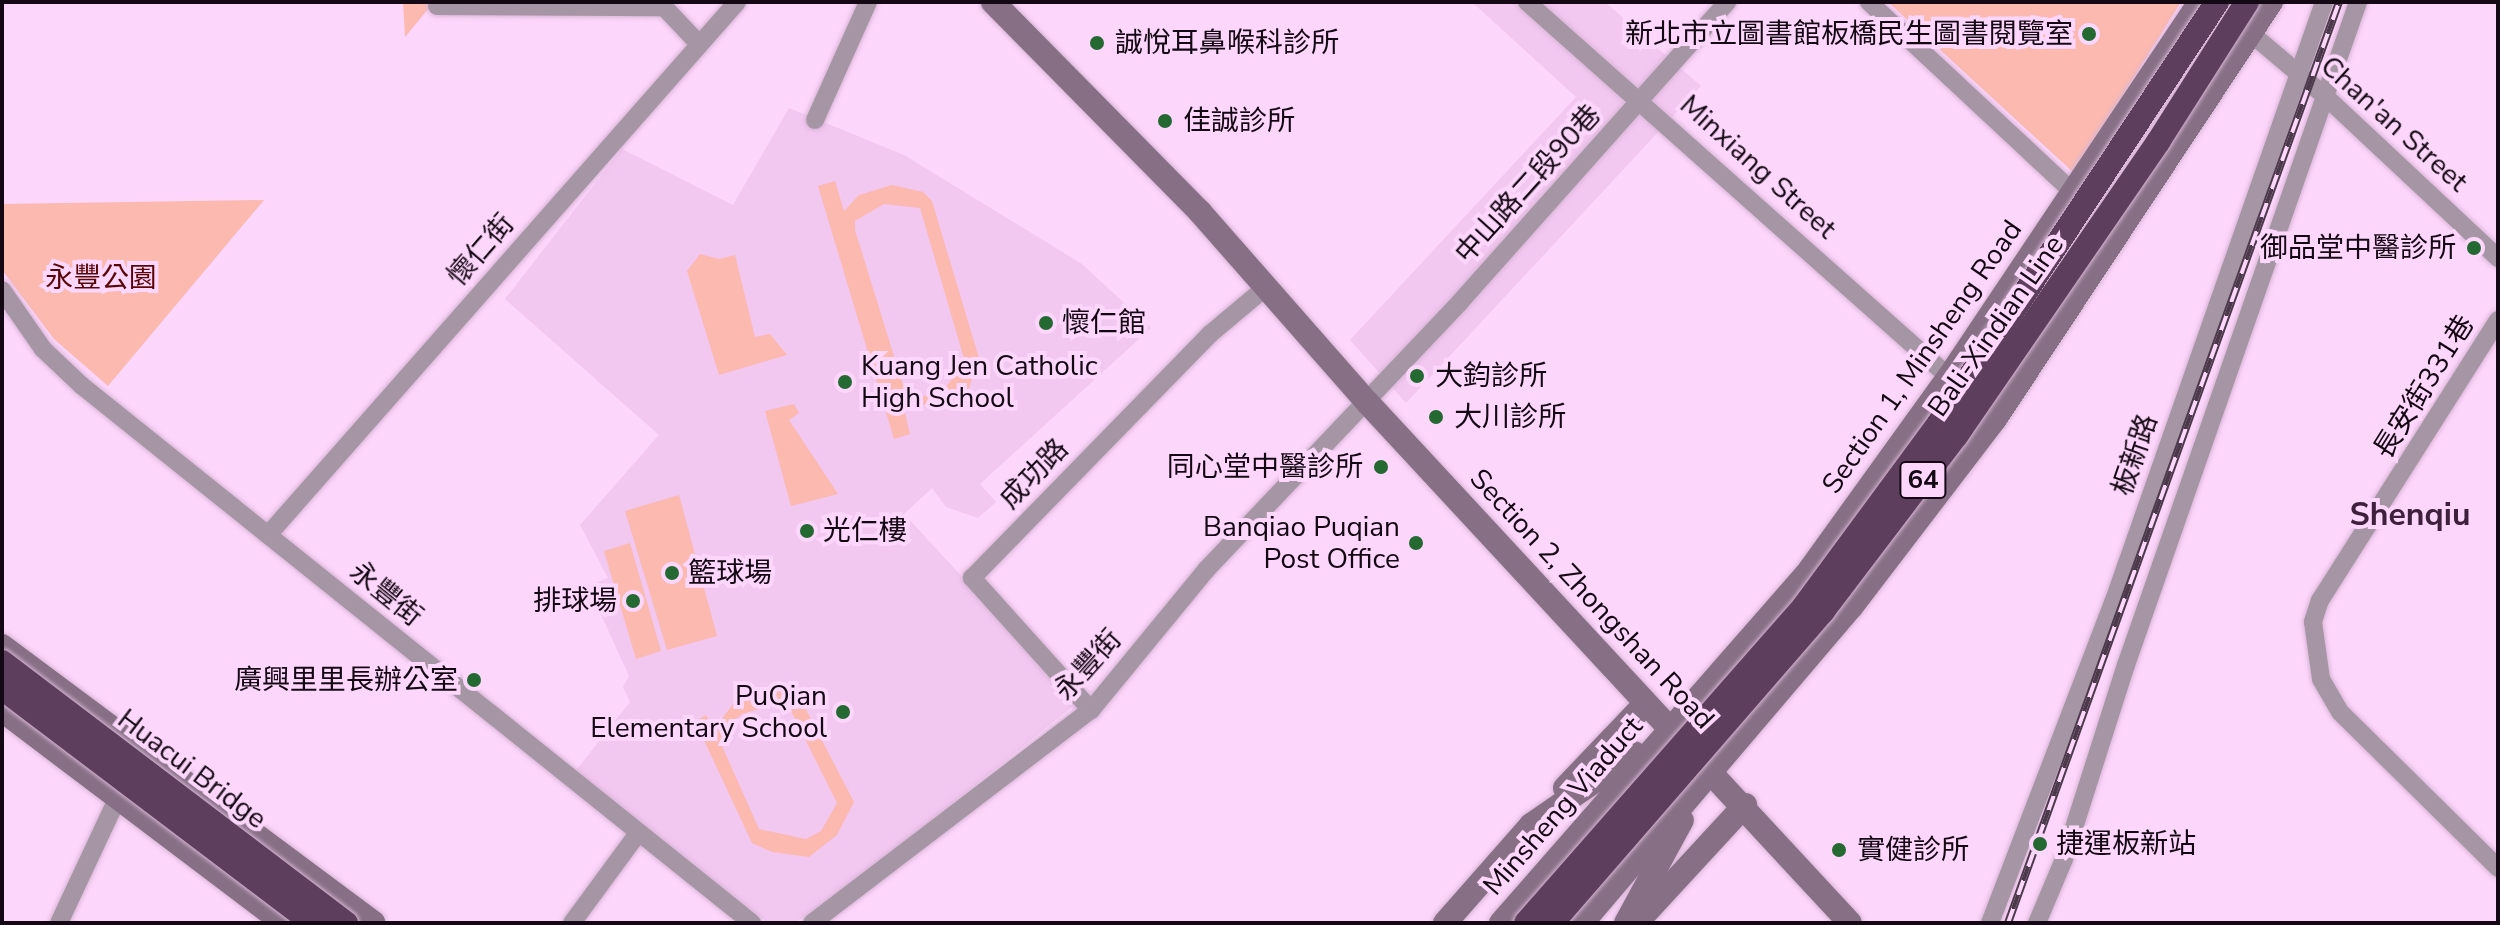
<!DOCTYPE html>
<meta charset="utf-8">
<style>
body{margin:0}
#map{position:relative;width:2500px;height:925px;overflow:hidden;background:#fdd6fb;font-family:"Nunito Sans","Noto Sans TC",sans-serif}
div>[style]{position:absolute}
.built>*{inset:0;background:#f2c7f0}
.green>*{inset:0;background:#fbb9b0}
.roads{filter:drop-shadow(0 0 2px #d8b5d6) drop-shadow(0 0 2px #d8b5d6)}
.street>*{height:18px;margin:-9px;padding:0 9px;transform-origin:9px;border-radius:9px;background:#a696a5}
.secondary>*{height:24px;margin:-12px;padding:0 12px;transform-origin:12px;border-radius:12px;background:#877086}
.rail>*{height:8px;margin-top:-4px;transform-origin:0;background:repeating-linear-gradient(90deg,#fdd6fb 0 15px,#4c394b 0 30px);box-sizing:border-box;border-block:2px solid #4c394b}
.bridges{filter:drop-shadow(0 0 2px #d8b5d6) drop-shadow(0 0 2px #d8b5d6)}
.highway-bridge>*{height:24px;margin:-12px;padding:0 12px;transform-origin:12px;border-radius:12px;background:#5e3e5d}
.dots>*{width:22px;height:22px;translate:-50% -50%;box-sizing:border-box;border:4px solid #fdd6fb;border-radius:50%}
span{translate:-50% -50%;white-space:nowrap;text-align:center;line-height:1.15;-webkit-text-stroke:8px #fdd6fb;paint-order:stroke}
.shield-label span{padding:2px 6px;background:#fdd6fb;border:2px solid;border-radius:6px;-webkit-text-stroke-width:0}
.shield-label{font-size:26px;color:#140814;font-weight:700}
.poi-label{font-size:28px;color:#140814}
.right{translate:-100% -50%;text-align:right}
.left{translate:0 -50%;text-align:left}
.street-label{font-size:28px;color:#140814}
.park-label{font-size:28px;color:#5a0606}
.quarter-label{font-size:32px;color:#3e203d;font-weight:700}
.frame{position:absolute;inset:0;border:4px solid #140814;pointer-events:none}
</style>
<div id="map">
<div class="built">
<div style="clip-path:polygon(1472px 2px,1605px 2px,1701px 86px,1406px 403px,1350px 340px,1576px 97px)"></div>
<div style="clip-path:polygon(789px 108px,904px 155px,1082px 264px,1151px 328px,980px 484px,996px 502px,978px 518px,946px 507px,932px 488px,904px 514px,1078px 702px,877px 864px,795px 923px,768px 923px,574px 773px,630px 702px,623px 687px,629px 676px,588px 586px,608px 578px,580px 525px,659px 435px,505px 299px,622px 149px,733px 205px)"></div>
</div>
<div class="green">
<div style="clip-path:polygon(403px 2px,434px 2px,405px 37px)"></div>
<div style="clip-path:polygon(1888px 2px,2181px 2px,2074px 173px)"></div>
<div style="clip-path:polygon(evenodd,835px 181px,844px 211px,859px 195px,892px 185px,923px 192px,932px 201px,979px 358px,968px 391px,943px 405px,903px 405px,910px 434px,894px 439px,818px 186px,835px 181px,884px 204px,920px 208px,965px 362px,945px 388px,926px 396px,912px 395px,902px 382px,855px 230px,855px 221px,884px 204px)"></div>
<div style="clip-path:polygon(264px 200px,108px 386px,54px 339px,2px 270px,2px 204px)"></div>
<div style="clip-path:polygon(700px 254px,719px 259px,735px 255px,755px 337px,770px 334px,787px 355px,719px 375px,687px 271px)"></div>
<div style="clip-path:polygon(794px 404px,799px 413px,789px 420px,838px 494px,791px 506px,765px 411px)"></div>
<div style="clip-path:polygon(679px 495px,717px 636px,667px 650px,625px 511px)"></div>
<div style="clip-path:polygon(630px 543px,661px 651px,636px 659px,604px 551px)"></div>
<div style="clip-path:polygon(evenodd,771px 688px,800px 698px,854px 802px,837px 835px,809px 857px,772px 852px,752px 843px,695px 721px,706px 715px,714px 729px,737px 699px,771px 688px,772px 705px,791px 711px,837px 803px,821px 831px,806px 839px,759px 829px,722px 746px,731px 723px,742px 714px,772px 705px)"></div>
</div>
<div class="roads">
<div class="street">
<div style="left:1527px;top:2px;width:577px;rotate:41.63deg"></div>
<div style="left:1869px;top:2px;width:279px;rotate:43deg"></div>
<div style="left:2214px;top:2px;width:147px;rotate:40.3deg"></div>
<div style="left:2326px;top:97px;width:236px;rotate:43.1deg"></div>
<div style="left:437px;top:6px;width:227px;rotate:0.3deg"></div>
<div style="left:664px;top:7px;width:51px;rotate:46.6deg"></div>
<div style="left:815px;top:120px;width:129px;rotate:-65.8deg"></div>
<div style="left:2px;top:290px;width:72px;rotate:55.2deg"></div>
<div style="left:43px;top:349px;width:52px;rotate:43.5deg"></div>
<div style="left:81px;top:385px;width:860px;rotate:38.72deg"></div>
<div style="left:2498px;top:320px;width:332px;rotate:122.4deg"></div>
<div style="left:2320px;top:600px;width:23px;rotate:108deg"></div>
<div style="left:2313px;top:622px;width:58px;rotate:82deg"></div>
<div style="left:2321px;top:679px;width:38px;rotate:60deg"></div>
<div style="left:2340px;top:712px;width:222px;rotate:44.6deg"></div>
<div style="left:268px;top:535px;width:710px;rotate:-48.65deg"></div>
<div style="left:1091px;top:710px;width:178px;rotate:-132deg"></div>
<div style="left:972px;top:578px;width:341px;rotate:-45.7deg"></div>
<div style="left:1210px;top:334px;width:73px;rotate:-40deg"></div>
<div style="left:59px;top:923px;width:139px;rotate:-64.9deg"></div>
<div style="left:572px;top:923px;width:112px;rotate:-53.7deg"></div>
<div style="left:812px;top:923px;width:351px;rotate:-37.4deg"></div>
<div style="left:1091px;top:710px;width:181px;rotate:-50.6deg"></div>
<div style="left:1206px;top:570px;width:369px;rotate:-46.5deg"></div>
<div style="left:1460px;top:302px;width:402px;rotate:-48.3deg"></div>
<div style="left:1990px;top:923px;width:343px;rotate:-69deg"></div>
<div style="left:2113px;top:603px;width:637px;rotate:-70.65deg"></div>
<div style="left:2037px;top:923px;width:69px;rotate:-67.1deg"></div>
<div style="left:2064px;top:859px;width:204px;rotate:-72.3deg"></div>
<div style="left:2126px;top:665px;width:702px;rotate:-70.71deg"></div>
</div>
<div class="secondary">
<div style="left:993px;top:2px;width:295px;rotate:45.4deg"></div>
<div style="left:1200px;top:212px;width:253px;rotate:48.7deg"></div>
<div style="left:1367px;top:402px;width:710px;rotate:47.17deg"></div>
<div style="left:2px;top:646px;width:463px;rotate:36.7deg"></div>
<div style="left:2px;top:710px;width:353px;rotate:37.1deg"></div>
<div style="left:1565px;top:788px;width:117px;rotate:-46.4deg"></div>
<div style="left:1638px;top:921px;width:158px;rotate:-47.3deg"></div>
<div style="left:1445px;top:923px;width:130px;rotate:-48.7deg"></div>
<div style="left:1531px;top:825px;width:126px;rotate:-34.7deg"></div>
<div style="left:1501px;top:923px;width:463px;rotate:-48.8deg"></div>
<div style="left:1806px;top:575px;width:244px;rotate:-54.2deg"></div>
<div style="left:1949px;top:377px;width:451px;rotate:-56.2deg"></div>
<div style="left:1582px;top:923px;width:416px;rotate:-49.6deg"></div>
<div style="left:1852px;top:606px;width:235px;rotate:-52.6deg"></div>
<div style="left:1995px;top:419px;width:500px;rotate:-56.5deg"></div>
<div style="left:1626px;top:923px;width:117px;rotate:-61.5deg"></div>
</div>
</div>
<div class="rail">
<div style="left:2008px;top:923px;width:979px;rotate:-70.23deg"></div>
</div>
<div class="bridges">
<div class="highway-bridge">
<div style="left:2px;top:662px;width:432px;rotate:37.2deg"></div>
<div style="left:2px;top:688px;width:390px;rotate:37.1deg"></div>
<div style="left:1526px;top:923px;width:423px;rotate:-48.7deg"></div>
<div style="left:1805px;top:605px;width:226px;rotate:-53.6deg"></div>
<div style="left:1939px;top:423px;width:505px;rotate:-56.56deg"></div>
<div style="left:1552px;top:923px;width:413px;rotate:-49deg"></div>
<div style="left:1823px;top:611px;width:220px;rotate:-52.8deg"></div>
<div style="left:1956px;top:436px;width:357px;rotate:-55.5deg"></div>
<div style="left:2158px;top:142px;width:166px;rotate:-57.6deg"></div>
</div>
</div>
<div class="dots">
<div style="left:2089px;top:34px;background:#246832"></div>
<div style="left:1097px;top:43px;background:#246832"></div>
<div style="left:1165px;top:121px;background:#246832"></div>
<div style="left:2474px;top:248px;background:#246832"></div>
<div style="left:1046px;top:323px;background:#246832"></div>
<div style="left:1417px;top:376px;background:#246832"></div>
<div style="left:845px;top:382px;background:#246832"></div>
<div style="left:1436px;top:417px;background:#246832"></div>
<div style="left:1381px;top:467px;background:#246832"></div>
<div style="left:807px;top:531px;background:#246832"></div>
<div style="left:1416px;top:543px;background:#246832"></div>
<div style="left:672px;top:573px;background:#246832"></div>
<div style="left:633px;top:601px;background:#246832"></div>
<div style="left:474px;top:680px;background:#246832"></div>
<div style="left:843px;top:712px;background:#246832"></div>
<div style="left:2040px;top:844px;background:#246832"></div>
<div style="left:1839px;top:850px;background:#246832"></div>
</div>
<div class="shield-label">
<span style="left:1923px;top:480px">64</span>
</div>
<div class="poi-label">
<span class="right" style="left:2073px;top:34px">新北市立圖書館板橋民生圖書閱覽室</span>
<span class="left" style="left:1115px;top:43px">誠悅耳鼻喉科診所</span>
<span class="left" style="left:1183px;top:121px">佳誠診所</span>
<span class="right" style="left:2456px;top:248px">御品堂中醫診所</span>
<span class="left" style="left:1062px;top:323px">懷仁館</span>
<span class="left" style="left:861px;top:382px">Kuang Jen Catholic<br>High School</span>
<span class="left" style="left:1435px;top:376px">大鈞診所</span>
<span class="left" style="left:1454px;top:417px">大川診所</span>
<span class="right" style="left:1363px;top:467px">同心堂中醫診所</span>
<span class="right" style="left:1400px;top:543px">Banqiao Puqian<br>Post Office</span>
<span class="left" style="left:823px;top:531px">光仁樓</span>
<span class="left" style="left:688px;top:573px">籃球場</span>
<span class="right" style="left:617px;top:601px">排球場</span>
<span class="right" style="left:458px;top:680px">廣興里里長辦公室</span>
<span class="right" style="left:827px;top:712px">PuQian<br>Elementary School</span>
<span class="left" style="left:2056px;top:844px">捷運板新站</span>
<span class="left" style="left:1857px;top:850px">實健診所</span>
</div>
<div class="street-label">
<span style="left:2394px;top:124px;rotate:42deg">Chan'an Street</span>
<span style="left:1758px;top:167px;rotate:42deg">Minxiang Street</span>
<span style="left:1528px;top:184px;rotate:-48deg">中山路二段90巷</span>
<span style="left:481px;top:250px;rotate:-49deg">懷仁街</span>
<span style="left:1996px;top:326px;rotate:-55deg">Bali-Xindian Line</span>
<span style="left:1922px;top:357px;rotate:-55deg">Section 1, Minsheng Road</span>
<span style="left:2424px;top:387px;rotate:-58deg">長安街331巷</span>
<span style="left:2135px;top:455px;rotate:-71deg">板新路</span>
<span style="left:1034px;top:474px;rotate:-46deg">成功路</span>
<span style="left:386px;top:594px;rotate:39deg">永豐街</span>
<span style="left:1592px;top:599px;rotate:47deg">Section 2, Zhongshan Road</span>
<span style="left:1088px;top:665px;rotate:-48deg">永豐街</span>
<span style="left:192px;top:769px;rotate:37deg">Huacui Bridge</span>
<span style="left:1563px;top:806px;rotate:-49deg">Minsheng Viaduct</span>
</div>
<div class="park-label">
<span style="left:101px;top:278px">永豐公園</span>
</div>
<div class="quarter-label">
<span style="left:2410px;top:515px">Shenqiu</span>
</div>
<div class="frame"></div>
</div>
